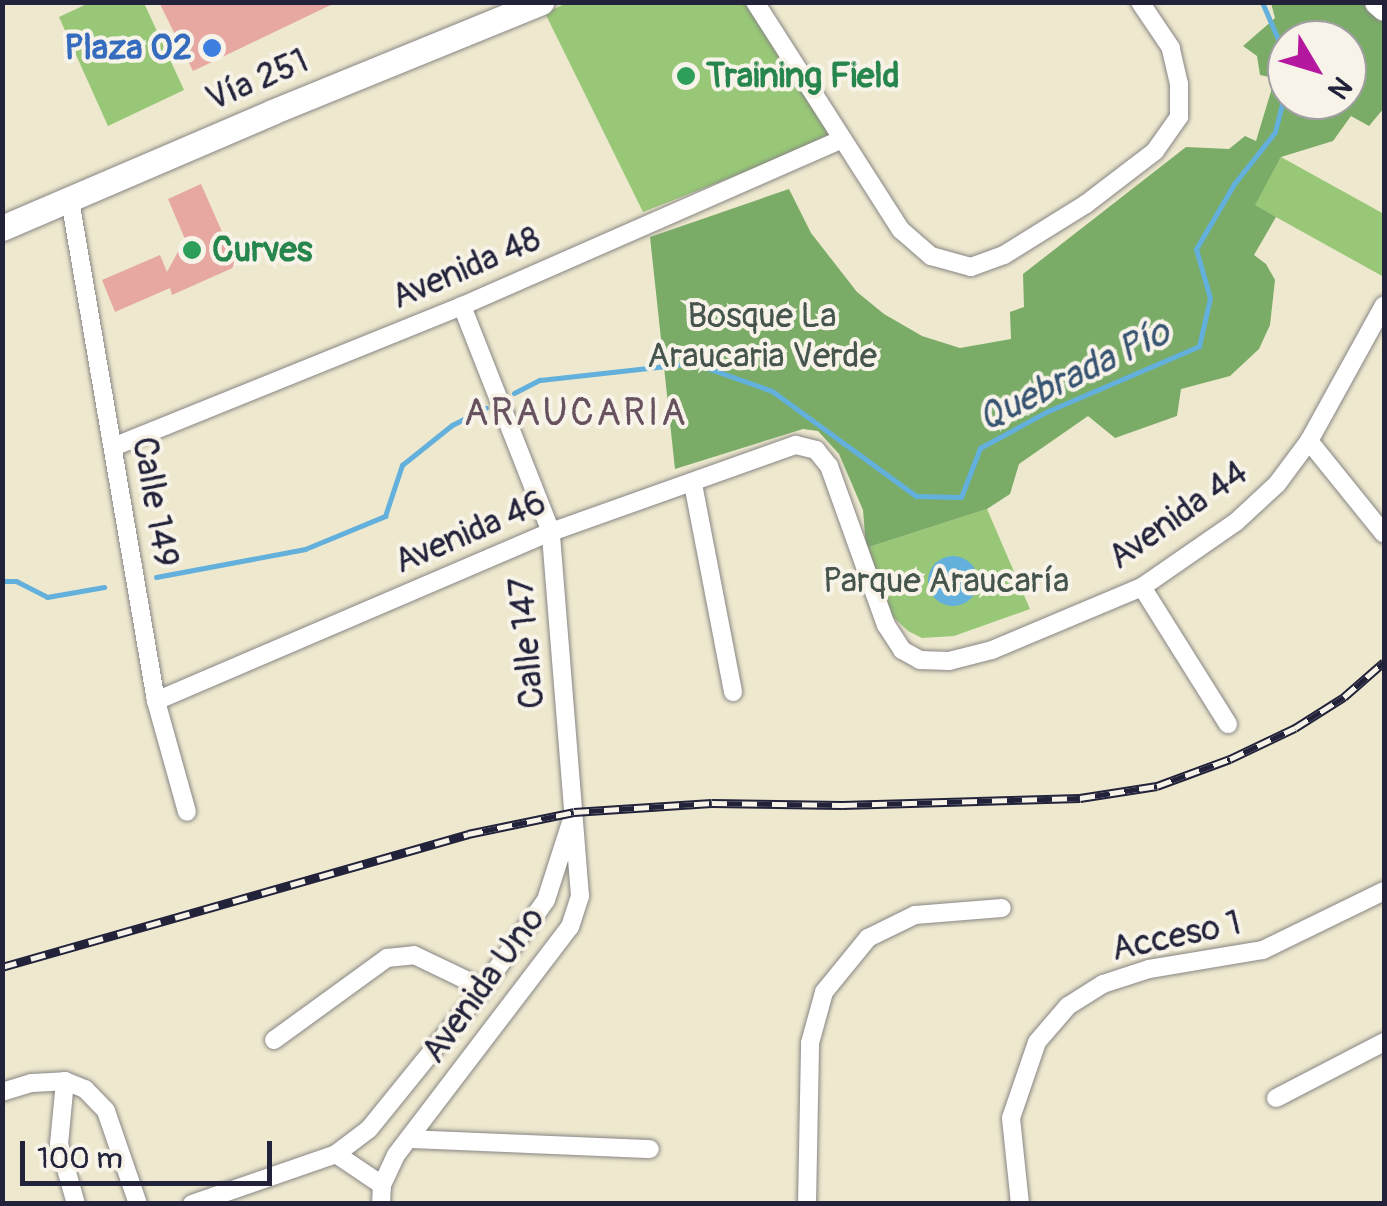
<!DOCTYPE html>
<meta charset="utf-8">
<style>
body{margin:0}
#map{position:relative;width:1387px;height:1206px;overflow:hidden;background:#ede8ce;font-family:Pangolin,sans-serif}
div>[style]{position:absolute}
.green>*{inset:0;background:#98c877}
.forest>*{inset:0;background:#7aac68}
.water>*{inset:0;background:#62b0db}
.round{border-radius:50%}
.stream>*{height:5px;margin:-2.5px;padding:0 2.5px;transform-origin:2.5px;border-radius:2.5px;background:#62b0db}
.building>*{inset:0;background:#e6a8a1}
.roads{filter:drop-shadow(0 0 2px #888584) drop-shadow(0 0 2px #888584)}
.street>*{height:18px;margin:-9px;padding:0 9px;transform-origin:9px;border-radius:9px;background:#fff}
.secondary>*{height:25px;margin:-12.5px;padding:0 12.5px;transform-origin:12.5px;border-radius:12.5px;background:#fff}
.rail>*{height:9px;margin-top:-4.5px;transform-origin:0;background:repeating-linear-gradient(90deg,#f7f3e8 0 15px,#22223b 0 30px);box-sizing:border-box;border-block:2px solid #22223b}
.dots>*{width:28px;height:28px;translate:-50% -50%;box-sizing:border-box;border:5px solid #f7f3e8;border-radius:50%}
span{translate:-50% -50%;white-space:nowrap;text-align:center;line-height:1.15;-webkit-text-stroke:8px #f7f3e8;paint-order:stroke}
.shop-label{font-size:35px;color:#366cbe;font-weight:700}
.right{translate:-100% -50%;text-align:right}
.leisure-label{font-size:35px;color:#27864d;font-weight:700}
.left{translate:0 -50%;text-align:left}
.street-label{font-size:35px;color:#22223b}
.park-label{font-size:35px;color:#45544d}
.water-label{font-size:38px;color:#385473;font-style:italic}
.neighbourhood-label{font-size:38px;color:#67515f;letter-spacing:2.5px}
.frame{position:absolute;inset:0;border:5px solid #22223b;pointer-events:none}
.north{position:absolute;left:1267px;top:20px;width:100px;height:100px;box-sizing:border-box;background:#f7f3e8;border:2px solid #a29fa3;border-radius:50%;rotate:128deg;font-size:28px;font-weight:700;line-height:40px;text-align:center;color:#22223b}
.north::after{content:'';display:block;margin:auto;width:35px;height:45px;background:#b5179e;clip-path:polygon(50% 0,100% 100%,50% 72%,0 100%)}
.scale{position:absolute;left:20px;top:1141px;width:252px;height:45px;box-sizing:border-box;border:5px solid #22223b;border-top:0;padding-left:12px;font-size:30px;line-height:35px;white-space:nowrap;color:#22223b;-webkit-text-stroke:8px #f7f3e8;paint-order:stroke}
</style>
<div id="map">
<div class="green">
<div style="clip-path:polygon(89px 3px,144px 3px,184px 90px,108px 126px,59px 17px)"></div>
<div style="clip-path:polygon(567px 3px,752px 3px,832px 138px,643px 212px,545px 13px)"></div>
<div style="clip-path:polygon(1281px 157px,1384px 214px,1384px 277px,1254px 205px)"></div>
<div style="clip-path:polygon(987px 509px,1030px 609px,954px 636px,922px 638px,908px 631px,889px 613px,866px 548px)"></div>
</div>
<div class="forest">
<div style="clip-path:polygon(evenodd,1271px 3px,1376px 3px,1384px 9px,1384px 108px,1369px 126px,1351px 116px,1333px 141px,1281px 157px,1255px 205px,1276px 217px,1254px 255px,1266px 264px,1275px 280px,1270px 325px,1259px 349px,1230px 376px,1181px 389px,1177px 416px,1115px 438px,1088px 416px,1019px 464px,1010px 494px,987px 509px,866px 548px,863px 510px,839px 454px,818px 431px,803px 429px,675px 469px,650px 237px,789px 189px,811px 233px,857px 292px,884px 314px,922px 336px,960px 348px,1011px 339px,1010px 312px,1024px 307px,1023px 274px,1186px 147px,1229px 149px,1245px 136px,1256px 141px,1275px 78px,1260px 75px,1257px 56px,1243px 46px,1275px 18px,1271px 3px,1287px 40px,1347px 40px,1347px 100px,1287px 100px,1287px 40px)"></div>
</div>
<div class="water">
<div class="round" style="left:928px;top:556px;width:50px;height:50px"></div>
</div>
<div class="stream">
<div style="left:1262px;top:2px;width:63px;rotate:66.7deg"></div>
<div style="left:514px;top:393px;width:29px;rotate:-27deg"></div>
<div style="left:540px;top:380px;width:154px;rotate:-6.3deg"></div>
<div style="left:693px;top:363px;width:84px;rotate:19.5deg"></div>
<div style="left:772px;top:391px;width:178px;rotate:36.1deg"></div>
<div style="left:916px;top:496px;width:45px;rotate:1.3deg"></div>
<div style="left:961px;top:497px;width:53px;rotate:-68.8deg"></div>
<div style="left:980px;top:448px;width:75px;rotate:-28.6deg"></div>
<div style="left:1046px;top:412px;width:167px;rotate:-23.3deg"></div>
<div style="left:1199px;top:346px;width:49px;rotate:-77.1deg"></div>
<div style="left:1210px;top:298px;width:51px;rotate:-105.9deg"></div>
<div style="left:1196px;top:249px;width:75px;rotate:-59.7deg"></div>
<div style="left:1234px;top:184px;width:66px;rotate:-51.7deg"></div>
<div style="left:1275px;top:132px;width:49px;rotate:-76deg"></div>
<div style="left:156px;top:577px;width:152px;rotate:-10.6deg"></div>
<div style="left:305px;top:549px;width:87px;rotate:-22.4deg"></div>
<div style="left:385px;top:516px;width:54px;rotate:-71.6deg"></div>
<div style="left:402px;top:465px;width:64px;rotate:-38.7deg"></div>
<div style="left:452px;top:425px;width:38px;rotate:-27deg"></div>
<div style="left:2px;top:581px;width:14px"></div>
<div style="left:16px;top:581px;width:35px;rotate:27deg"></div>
<div style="left:47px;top:597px;width:58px;rotate:-10deg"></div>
</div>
<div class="building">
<div style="clip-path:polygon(159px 2px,337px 2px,193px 71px)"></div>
<div style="clip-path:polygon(201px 184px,237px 266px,172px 295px,170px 288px,115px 312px,102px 280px,160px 255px,167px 272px,185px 239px,168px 199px)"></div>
</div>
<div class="roads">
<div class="street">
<div style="left:755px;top:2px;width:271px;rotate:57.4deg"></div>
<div style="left:901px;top:230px;width:40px;rotate:41deg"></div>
<div style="left:931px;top:256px;width:41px;rotate:15.4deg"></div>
<div style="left:971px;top:267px;width:35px;rotate:-20deg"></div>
<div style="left:1004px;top:255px;width:97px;rotate:-31.9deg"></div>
<div style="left:1086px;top:204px;width:87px;rotate:-37.5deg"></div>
<div style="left:1155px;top:151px;width:42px;rotate:-54.8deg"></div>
<div style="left:1179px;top:117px;width:33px;rotate:-90deg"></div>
<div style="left:1179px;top:84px;width:37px;rotate:-103deg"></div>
<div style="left:1171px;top:48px;width:55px;rotate:-124deg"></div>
<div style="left:70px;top:200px;width:508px;rotate:80.26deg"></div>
<div style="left:156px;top:701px;width:115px;rotate:74.4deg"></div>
<div style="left:1309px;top:441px;width:119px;rotate:51.1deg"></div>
<div style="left:113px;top:447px;width:376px;rotate:-22deg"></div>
<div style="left:462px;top:306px;width:414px;rotate:-23.7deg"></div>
<div style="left:693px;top:484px;width:212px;rotate:79.1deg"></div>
<div style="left:1142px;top:587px;width:162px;rotate:57.9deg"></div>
<div style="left:156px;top:701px;width:430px;rotate:-23.2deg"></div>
<div style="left:551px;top:532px;width:260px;rotate:-19.6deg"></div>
<div style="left:796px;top:445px;width:21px;rotate:14deg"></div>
<div style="left:816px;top:450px;width:21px;rotate:51deg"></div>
<div style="left:829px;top:466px;width:169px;rotate:70.3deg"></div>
<div style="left:886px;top:625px;width:30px;rotate:57deg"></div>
<div style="left:902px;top:650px;width:21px;rotate:29deg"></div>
<div style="left:920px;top:660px;width:29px;rotate:2deg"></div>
<div style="left:949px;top:661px;width:44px;rotate:-14.3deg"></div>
<div style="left:992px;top:650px;width:163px;rotate:-22.8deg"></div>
<div style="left:1142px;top:587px;width:114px;rotate:-34.7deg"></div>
<div style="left:1236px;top:522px;width:56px;rotate:-42.8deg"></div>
<div style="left:1277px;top:484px;width:54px;rotate:-53.3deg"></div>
<div style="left:1309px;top:441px;width:155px;rotate:-61.1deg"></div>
<div style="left:274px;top:1040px;width:140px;rotate:-36deg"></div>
<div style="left:387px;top:958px;width:27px;rotate:-6deg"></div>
<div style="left:414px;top:955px;width:76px;rotate:25.6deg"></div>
<div style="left:65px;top:1081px;width:63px;rotate:95.4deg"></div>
<div style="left:59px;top:1144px;width:62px;rotate:74.2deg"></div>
<div style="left:2px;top:1092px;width:31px;rotate:-17deg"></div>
<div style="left:32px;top:1083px;width:33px;rotate:-3deg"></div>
<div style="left:65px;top:1081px;width:22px;rotate:22deg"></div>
<div style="left:85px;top:1089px;width:30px;rotate:46deg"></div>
<div style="left:106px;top:1111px;width:98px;rotate:71deg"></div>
<div style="left:1276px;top:1098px;width:122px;rotate:-27.4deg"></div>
<div style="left:409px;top:1139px;width:241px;rotate:2.4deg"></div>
<div style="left:336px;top:1154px;width:55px;rotate:34deg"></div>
<div style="left:192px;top:1204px;width:152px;rotate:-19.1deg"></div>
<div style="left:336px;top:1154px;width:41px;rotate:-37.1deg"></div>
<div style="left:369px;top:1129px;width:181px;rotate:-51deg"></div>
<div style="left:483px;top:988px;width:108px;rotate:-54.4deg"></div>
<div style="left:546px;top:900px;width:82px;rotate:-72.2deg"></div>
<div style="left:381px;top:1204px;width:19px;rotate:-87deg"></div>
<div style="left:382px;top:1185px;width:33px;rotate:-65deg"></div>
<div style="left:396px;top:1155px;width:287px;rotate:-52.7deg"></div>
<div style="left:570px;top:927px;width:33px;rotate:-72deg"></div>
<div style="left:580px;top:896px;width:365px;rotate:-94.6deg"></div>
<div style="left:551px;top:532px;width:243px;rotate:-111.5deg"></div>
<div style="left:807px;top:1204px;width:161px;rotate:-88.9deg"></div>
<div style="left:810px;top:1043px;width:53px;rotate:-74.6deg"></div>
<div style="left:824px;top:992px;width:70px;rotate:-50.8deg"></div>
<div style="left:868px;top:938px;width:52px;rotate:-26.1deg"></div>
<div style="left:915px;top:915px;width:87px;rotate:-4.6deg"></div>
<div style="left:1020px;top:1204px;width:86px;rotate:-96deg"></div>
<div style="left:1011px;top:1118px;width:80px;rotate:-71.1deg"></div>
<div style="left:1037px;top:1042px;width:48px;rotate:-49.3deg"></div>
<div style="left:1068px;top:1006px;width:41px;rotate:-32.2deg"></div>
<div style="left:1103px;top:984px;width:48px;rotate:-18.1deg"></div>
<div style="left:1149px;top:969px;width:116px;rotate:-9.5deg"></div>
<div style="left:1263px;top:950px;width:135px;rotate:-26deg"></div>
</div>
<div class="secondary">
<div style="left:1377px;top:2px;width:9px;rotate:41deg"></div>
<div style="left:2px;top:228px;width:294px;rotate:-23.2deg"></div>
<div style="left:272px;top:112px;width:291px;rotate:-22.2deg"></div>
</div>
</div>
<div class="rail">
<div style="left:2px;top:967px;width:485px;rotate:-15.9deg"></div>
<div style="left:468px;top:834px;width:108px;rotate:-11.7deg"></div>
<div style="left:574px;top:812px;width:138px;rotate:-3.7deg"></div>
<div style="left:712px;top:803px;width:130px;rotate:0.9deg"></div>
<div style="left:842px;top:805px;width:238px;rotate:-1.7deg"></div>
<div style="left:1080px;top:798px;width:78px;rotate:-8.9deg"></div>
<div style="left:1157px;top:786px;width:78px;rotate:-20.3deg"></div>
<div style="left:1230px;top:759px;width:72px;rotate:-25.5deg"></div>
<div style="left:1295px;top:728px;width:58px;rotate:-32.3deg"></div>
<div style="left:1344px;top:697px;width:53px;rotate:-41.2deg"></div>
</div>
<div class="dots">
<div style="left:212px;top:48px;background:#3f7fe0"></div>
<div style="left:686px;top:76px;background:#2e9e5b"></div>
<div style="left:192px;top:250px;background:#2e9e5b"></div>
</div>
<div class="shop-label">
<span class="right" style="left:192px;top:48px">Plaza O2</span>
</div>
<div class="leisure-label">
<span class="left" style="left:706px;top:76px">Training Field</span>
<span class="left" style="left:212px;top:250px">Curves</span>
</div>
<div class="street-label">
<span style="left:257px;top:80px;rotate:-23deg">Vía 251</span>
<span style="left:466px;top:268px;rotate:-23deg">Avenida 48</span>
<span style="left:155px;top:502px;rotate:80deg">Calle 149</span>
<span style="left:1178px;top:515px;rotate:-35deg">Avenida 44</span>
<span style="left:470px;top:532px;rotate:-23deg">Avenida 46</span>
<span style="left:527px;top:643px;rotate:-95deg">Calle 147</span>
<span style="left:1176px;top:936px;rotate:-12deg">Acceso 1</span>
<span style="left:483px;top:985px;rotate:-54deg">Avenida Uno</span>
</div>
<div class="park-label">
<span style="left:762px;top:336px">Bosque La<br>Araucaria Verde</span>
<span style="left:946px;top:581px">Parque Araucaría</span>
</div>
<div class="water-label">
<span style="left:1074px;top:376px;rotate:-26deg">Quebrada Pío</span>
</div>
<div class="neighbourhood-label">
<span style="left:576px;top:414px">ARAUCARIA</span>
</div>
<div class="frame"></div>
<div class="north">N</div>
<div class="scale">100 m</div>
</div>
